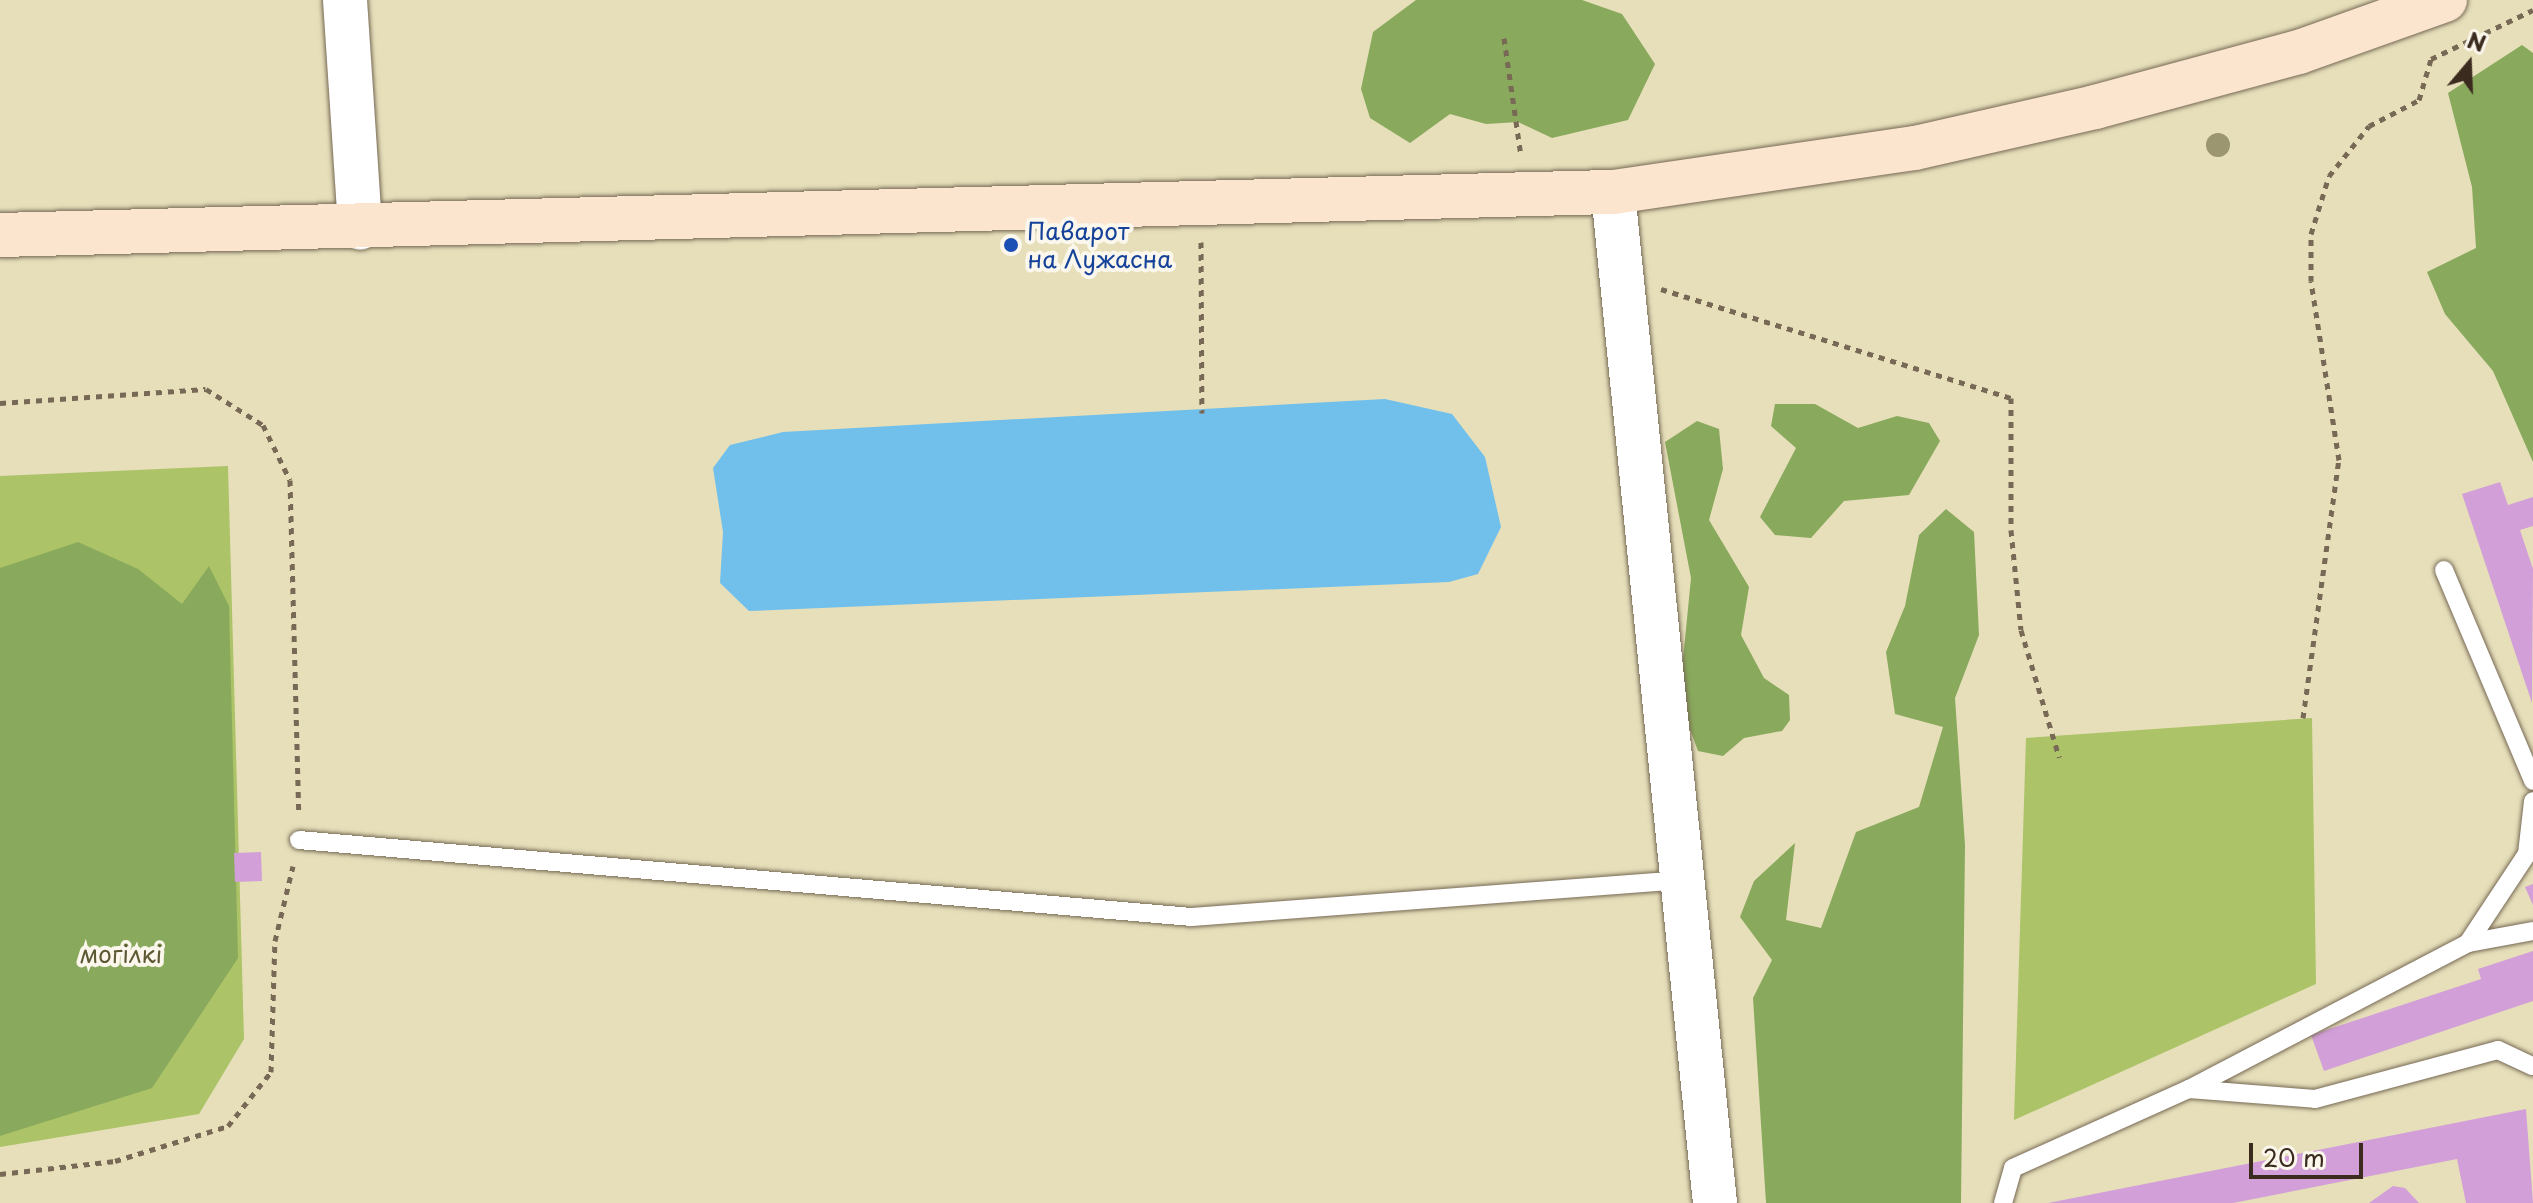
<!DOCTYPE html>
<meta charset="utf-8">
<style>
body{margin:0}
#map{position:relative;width:2533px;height:1203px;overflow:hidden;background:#e6dfba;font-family:"Playpen Sans",sans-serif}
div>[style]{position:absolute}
.green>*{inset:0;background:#acc368}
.forest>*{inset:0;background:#89a95c}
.water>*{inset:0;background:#70c0eb}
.building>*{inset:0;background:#d29fd8}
.path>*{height:5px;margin-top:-2.5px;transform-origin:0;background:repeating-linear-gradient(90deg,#776955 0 6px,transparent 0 12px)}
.roads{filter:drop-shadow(0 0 2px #776955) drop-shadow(0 0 2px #776955)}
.service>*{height:18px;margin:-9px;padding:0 9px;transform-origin:9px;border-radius:9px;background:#fff}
.tertiary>*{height:44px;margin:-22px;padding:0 22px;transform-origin:22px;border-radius:22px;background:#fff}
.secondary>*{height:44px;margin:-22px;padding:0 22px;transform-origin:22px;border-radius:22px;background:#fbe5cf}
.trees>*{width:24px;height:24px;margin:-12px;border-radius:50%;background:#9b9570}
.dots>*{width:22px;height:22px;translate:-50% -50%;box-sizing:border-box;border:4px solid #fbf7ec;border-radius:50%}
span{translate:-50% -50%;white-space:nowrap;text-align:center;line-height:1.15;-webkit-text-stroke:8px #fbf7ec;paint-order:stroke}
.transit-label{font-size:24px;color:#164399}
.left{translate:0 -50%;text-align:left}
.park-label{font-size:24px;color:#5d5834}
.north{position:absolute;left:2429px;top:24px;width:80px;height:80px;-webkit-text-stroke:6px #fbf7ec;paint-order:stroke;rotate:19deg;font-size:22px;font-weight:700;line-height:32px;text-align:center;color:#3b2a1e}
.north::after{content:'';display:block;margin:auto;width:28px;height:36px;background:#3b2a1e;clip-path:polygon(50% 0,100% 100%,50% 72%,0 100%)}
.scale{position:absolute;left:2249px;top:1143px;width:114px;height:36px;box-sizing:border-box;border:4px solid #3b2a1e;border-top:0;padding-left:10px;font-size:24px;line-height:28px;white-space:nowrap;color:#3b2a1e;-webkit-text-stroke:6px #fbf7ec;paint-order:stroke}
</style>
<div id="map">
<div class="green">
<div style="clip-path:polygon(228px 466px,244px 1039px,199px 1114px,0 1147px,0 476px)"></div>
<div style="clip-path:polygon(2312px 718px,2316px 984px,2014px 1120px,2026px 738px)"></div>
</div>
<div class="forest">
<div style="clip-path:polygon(1416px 0,1582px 0,1622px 14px,1655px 64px,1628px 120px,1552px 138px,1518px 122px,1486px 124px,1450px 114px,1410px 143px,1370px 118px,1361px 89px,1373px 32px)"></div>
<div style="clip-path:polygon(2522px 45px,2533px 53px,2533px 462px,2493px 371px,2445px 314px,2427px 272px,2476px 248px,2472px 187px,2448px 93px)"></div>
<div style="clip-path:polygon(1775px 404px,1815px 404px,1858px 428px,1897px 416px,1929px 423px,1940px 441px,1909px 495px,1844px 501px,1811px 538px,1775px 535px,1760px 517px,1796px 448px,1771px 426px)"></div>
<div style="clip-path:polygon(1697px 421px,1719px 429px,1723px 469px,1709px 520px,1749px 587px,1741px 635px,1764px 678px,1789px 695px,1790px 720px,1782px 731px,1744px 738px,1723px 756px,1698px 751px,1679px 700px,1691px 578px,1665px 442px)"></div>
<div style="clip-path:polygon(1946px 509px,1974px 532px,1979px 635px,1955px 698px,1965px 845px,1961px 1203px,1766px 1203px,1753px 998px,1772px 960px,1740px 917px,1754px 881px,1795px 843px,1786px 920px,1821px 928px,1856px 832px,1919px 807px,1943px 727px,1895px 714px,1886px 652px,1905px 606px,1919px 535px)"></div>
<div style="clip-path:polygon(78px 542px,138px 569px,182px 604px,209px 566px,229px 606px,238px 958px,152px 1088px,0 1136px,0 568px)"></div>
</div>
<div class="water">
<div style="clip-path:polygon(1385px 399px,1452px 414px,1485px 457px,1501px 527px,1478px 574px,1449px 582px,749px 611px,720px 583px,723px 532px,713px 468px,730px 445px,783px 432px)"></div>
</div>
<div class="building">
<div style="clip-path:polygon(2500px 482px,2508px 505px,2533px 497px,2533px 526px,2520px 530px,2533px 569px,2532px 703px,2462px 494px)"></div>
<div style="clip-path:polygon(261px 852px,262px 881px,235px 882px,234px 853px)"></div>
<div style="clip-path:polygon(2533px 884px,2533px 905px,2525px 887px)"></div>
<div style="clip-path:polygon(2533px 951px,2533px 1001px,2324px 1071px,2311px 1035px,2481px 979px,2478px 969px)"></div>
<div style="clip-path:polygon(2526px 1109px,2533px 1203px,2466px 1203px,2457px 1159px,2233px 1203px,2048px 1203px)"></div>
<div style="clip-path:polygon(2393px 1186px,2405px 1188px,2419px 1203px,2369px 1203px)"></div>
</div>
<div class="path">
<div style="left:1504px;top:38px;width:119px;rotate:81.8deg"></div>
<div style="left:1201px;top:242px;width:171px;rotate:89.7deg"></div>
<div style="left:1661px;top:289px;width:367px;rotate:17.3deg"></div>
<div style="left:2011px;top:398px;width:132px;rotate:90deg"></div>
<div style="left:2011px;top:530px;width:100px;rotate:84.3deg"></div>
<div style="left:2021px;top:630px;width:133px;rotate:73.3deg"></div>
<div style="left:0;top:403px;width:206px;rotate:-3.9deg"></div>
<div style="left:206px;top:389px;width:67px;rotate:32.3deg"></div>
<div style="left:263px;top:425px;width:61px;rotate:63.9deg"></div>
<div style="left:290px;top:480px;width:333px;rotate:88.5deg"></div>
<div style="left:2303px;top:718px;width:260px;rotate:-82.1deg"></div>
<div style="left:2339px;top:460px;width:181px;rotate:-98.9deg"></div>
<div style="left:2311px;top:281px;width:47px;rotate:-90deg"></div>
<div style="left:2311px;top:234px;width:61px;rotate:-72.8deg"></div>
<div style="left:2329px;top:176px;width:64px;rotate:-51.3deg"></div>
<div style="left:2369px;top:126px;width:56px;rotate:-27.5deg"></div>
<div style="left:2419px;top:100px;width:43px;rotate:-73.7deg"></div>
<div style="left:2431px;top:59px;width:113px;rotate:-25.7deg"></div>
<div style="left:0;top:1174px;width:116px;rotate:-6.4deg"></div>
<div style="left:115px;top:1161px;width:118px;rotate:-17.2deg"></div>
<div style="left:228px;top:1126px;width:69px;rotate:-51.5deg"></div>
<div style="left:271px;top:1072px;width:131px;rotate:-88.3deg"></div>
<div style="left:275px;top:941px;width:77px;rotate:-76.5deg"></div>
</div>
<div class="roads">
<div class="service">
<div style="left:2444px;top:570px;width:229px;rotate:67.1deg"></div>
<div style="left:299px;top:840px;width:895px;rotate:4.93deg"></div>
<div style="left:1191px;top:917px;width:494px;rotate:-4.3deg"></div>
<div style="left:2468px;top:943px;width:66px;rotate:-10.5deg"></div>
<div style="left:2189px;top:1089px;width:315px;rotate:-27.6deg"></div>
<div style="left:2468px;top:943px;width:107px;rotate:-56.5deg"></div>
<div style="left:2527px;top:854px;width:53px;rotate:-83.5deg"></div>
<div style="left:2003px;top:1203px;width:36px;rotate:-74deg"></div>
<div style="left:2013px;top:1168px;width:193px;rotate:-24.2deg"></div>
<div style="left:2189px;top:1089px;width:126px;rotate:4.5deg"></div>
<div style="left:2315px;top:1099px;width:189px;rotate:-15deg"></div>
<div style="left:2498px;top:1050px;width:38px;rotate:25deg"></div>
</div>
<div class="tertiary">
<div style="left:345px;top:0;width:228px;rotate:86.2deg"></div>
<div style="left:1613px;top:192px;width:1016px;rotate:84.24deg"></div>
</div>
<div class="secondary">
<div style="left:0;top:235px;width:1614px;rotate:-1.53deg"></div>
<div style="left:1613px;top:192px;width:305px;rotate:-8.3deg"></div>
<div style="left:1915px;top:148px;width:185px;rotate:-12.8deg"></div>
<div style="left:2095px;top:107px;width:211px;rotate:-15.1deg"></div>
<div style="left:2299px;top:52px;width:155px;rotate:-19.6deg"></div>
</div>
</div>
<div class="trees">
<div style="left:2218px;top:145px"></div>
</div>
<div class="dots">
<div style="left:1011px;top:245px;background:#1a4fb4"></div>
</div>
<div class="transit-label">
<span class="left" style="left:1027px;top:245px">Паварот<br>на Лужасна</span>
</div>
<div class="park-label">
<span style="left:121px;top:954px">могілкі</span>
</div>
<div class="north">N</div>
<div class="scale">20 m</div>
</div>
